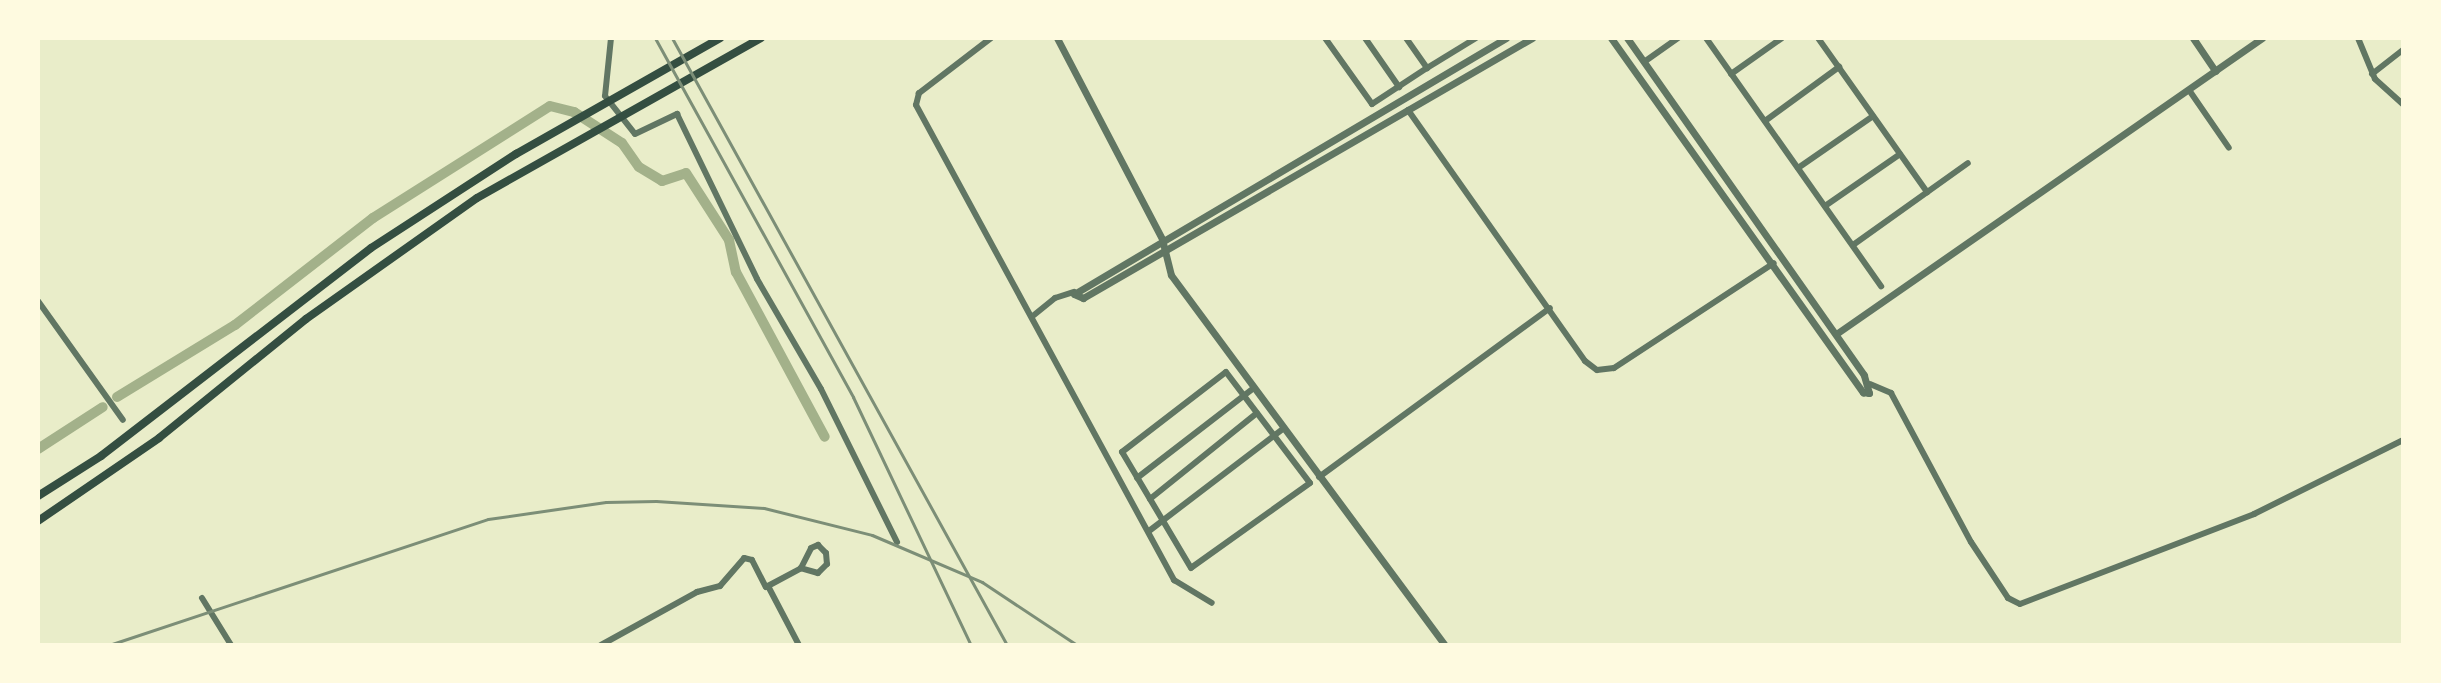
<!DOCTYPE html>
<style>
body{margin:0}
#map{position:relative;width:2441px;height:683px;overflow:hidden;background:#e9edc9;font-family:Arial,sans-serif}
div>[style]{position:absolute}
.canal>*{height:10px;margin:-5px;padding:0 5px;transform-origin:5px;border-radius:5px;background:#a3b18a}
.minor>*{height:6px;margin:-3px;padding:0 3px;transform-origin:3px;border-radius:3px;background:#617663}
.tertiary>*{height:7px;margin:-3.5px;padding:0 3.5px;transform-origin:3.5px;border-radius:3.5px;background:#617663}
.secondary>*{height:8px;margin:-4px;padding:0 4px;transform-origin:4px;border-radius:4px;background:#344e41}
.rail>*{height:3px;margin:-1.5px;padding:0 1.5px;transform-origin:1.5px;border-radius:1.5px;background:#7c8e77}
span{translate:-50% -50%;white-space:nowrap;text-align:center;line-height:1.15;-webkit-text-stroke:8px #fefae0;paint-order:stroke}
.frame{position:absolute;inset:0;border:40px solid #fefae0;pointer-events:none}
</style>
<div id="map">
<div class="canal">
<div style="left:117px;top:397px;width:138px;rotate:-31.4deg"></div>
<div style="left:235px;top:325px;width:175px;rotate:-37.8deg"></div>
<div style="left:373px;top:218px;width:209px;rotate:-32.3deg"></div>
<div style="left:550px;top:106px;width:25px;rotate:14deg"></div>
<div style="left:574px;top:112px;width:57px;rotate:32.9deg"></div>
<div style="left:622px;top:143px;width:29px;rotate:55deg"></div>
<div style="left:639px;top:167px;width:27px;rotate:31deg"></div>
<div style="left:662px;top:181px;width:25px;rotate:-18deg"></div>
<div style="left:686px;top:173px;width:80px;rotate:57.3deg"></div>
<div style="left:729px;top:240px;width:33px;rotate:78deg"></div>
<div style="left:736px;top:272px;width:187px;rotate:61.7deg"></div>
<div style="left:38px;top:449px;width:77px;rotate:-32.9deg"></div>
</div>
<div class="minor">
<div style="left:611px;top:38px;width:58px;rotate:95.9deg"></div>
<div style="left:605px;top:96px;width:48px;rotate:51.7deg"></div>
<div style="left:635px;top:134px;width:47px;rotate:-25.5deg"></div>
<div style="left:677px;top:114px;width:183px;rotate:64.1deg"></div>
<div style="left:757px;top:279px;width:127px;rotate:59.8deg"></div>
<div style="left:821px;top:389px;width:171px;rotate:63.6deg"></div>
<div style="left:991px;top:38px;width:91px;rotate:142.6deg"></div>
<div style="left:919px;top:93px;width:12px;rotate:104deg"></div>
<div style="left:916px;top:105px;width:541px;rotate:61.49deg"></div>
<div style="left:1174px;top:580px;width:44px;rotate:31.2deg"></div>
<div style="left:1325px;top:38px;width:81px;rotate:54.5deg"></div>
<div style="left:1372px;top:104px;width:66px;rotate:-33.2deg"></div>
<div style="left:1365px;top:38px;width:60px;rotate:55.2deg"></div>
<div style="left:1406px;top:38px;width:37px;rotate:55deg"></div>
<div style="left:1427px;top:68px;width:57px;rotate:-31.5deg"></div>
<div style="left:1706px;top:38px;width:304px;rotate:54.8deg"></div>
<div style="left:1818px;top:38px;width:189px;rotate:54.7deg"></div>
<div style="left:2358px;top:38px;width:44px;rotate:67.5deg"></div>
<div style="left:2375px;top:79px;width:38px;rotate:42deg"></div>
<div style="left:1644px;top:62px;width:42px;rotate:-35.2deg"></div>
<div style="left:1731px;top:74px;width:62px;rotate:-35.2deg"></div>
<div style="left:2372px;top:74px;width:39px;rotate:-38deg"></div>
<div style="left:2189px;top:90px;width:70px;rotate:55.4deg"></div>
<div style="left:1408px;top:110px;width:307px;rotate:54.8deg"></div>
<div style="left:1585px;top:361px;width:15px;rotate:37deg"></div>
<div style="left:1597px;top:370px;width:17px;rotate:-7deg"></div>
<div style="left:1614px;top:368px;width:191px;rotate:-33.3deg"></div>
<div style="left:1765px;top:121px;width:92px;rotate:-36.1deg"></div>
<div style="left:1798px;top:168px;width:91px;rotate:-34.7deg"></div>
<div style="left:1825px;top:206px;width:91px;rotate:-34.7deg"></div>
<div style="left:1853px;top:245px;width:141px;rotate:-35.5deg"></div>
<div style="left:38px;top:301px;width:146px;rotate:54.5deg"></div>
<div style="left:1034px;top:315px;width:27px;rotate:-39deg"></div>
<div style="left:1055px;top:298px;width:20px;rotate:-18deg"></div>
<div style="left:1226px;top:372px;width:139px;rotate:52.9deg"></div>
<div style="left:1310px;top:483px;width:146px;rotate:144.5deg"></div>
<div style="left:1191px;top:568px;width:135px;rotate:-120.7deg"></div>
<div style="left:1122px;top:452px;width:131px;rotate:-37.6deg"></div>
<div style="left:1870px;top:384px;width:23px;rotate:23deg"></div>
<div style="left:1891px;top:393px;width:169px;rotate:61.8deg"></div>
<div style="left:1971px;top:542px;width:67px;rotate:56.5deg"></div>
<div style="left:2008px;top:598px;width:13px;rotate:27deg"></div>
<div style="left:2020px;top:604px;width:251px;rotate:-21deg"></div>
<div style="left:2254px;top:514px;width:166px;rotate:-26.4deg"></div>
<div style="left:1319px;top:477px;width:286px;rotate:-36.2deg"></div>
<div style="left:1137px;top:478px;width:148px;rotate:-37.6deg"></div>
<div style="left:1150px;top:499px;width:137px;rotate:-38.8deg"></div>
<div style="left:1149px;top:531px;width:170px;rotate:-37.3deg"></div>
<div style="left:768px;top:586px;width:67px;rotate:62.3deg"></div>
<div style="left:202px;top:598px;width:55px;rotate:58.3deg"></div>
<div style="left:601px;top:645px;width:110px;rotate:-28.9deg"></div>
<div style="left:697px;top:592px;width:24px;rotate:-15deg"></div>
<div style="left:720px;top:586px;width:37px;rotate:-49deg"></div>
<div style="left:744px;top:558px;width:8px;rotate:14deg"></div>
<div style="left:752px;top:560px;width:30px;rotate:63deg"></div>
<div style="left:766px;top:587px;width:40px;rotate:-28deg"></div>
<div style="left:801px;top:568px;width:22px;rotate:-63deg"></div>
<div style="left:811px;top:548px;width:8px;rotate:-23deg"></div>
<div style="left:818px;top:545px;width:11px;rotate:45deg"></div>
<div style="left:826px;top:553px;width:11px;rotate:85deg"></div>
<div style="left:827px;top:564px;width:13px;rotate:135deg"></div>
<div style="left:818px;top:573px;width:18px;rotate:-164deg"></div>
</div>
<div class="tertiary">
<div style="left:1057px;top:38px;width:227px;rotate:62.4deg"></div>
<div style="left:1162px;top:239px;width:37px;rotate:76deg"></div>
<div style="left:1171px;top:275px;width:460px;rotate:53.5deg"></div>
<div style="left:1506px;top:38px;width:502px;rotate:149.35deg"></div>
<div style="left:1074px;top:294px;width:10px;rotate:24deg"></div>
<div style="left:1083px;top:298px;width:519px;rotate:-30.07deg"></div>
<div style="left:1611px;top:38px;width:435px;rotate:54.6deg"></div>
<div style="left:1863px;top:392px;width:6px;rotate:9deg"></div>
<div style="left:1869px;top:393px;width:19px;rotate:-106deg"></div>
<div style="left:1864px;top:375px;width:412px;rotate:-125.1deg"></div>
<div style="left:2193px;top:38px;width:40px;rotate:56deg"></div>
<div style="left:1836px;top:334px;width:519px;rotate:-34.79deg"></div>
</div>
<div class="secondary">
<div style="left:38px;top:496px;width:75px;rotate:-32.4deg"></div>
<div style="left:101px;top:456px;width:341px;rotate:-37.6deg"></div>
<div style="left:371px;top:248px;width:173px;rotate:-33deg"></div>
<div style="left:516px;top:154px;width:235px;rotate:-29.6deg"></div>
<div style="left:38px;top:521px;width:147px;rotate:-34.4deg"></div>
<div style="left:159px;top:438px;width:189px;rotate:-39deg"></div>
<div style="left:306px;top:319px;width:209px;rotate:-35.3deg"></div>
<div style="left:477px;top:198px;width:326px;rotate:-29.4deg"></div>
</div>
<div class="rail">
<div style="left:655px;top:38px;width:410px;rotate:61.1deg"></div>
<div style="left:853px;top:397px;width:275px;rotate:64.6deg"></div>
<div style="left:672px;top:38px;width:693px;rotate:61.11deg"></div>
<div style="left:109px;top:645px;width:399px;rotate:-18.4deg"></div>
<div style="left:488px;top:519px;width:119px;rotate:-8.2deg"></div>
<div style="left:606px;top:502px;width:50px;rotate:-1.1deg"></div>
<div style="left:656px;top:501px;width:108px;rotate:3.7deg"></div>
<div style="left:764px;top:508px;width:111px;rotate:14deg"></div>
<div style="left:872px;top:535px;width:120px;rotate:23.1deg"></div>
<div style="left:982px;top:582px;width:114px;rotate:33.6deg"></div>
</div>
<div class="frame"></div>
</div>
